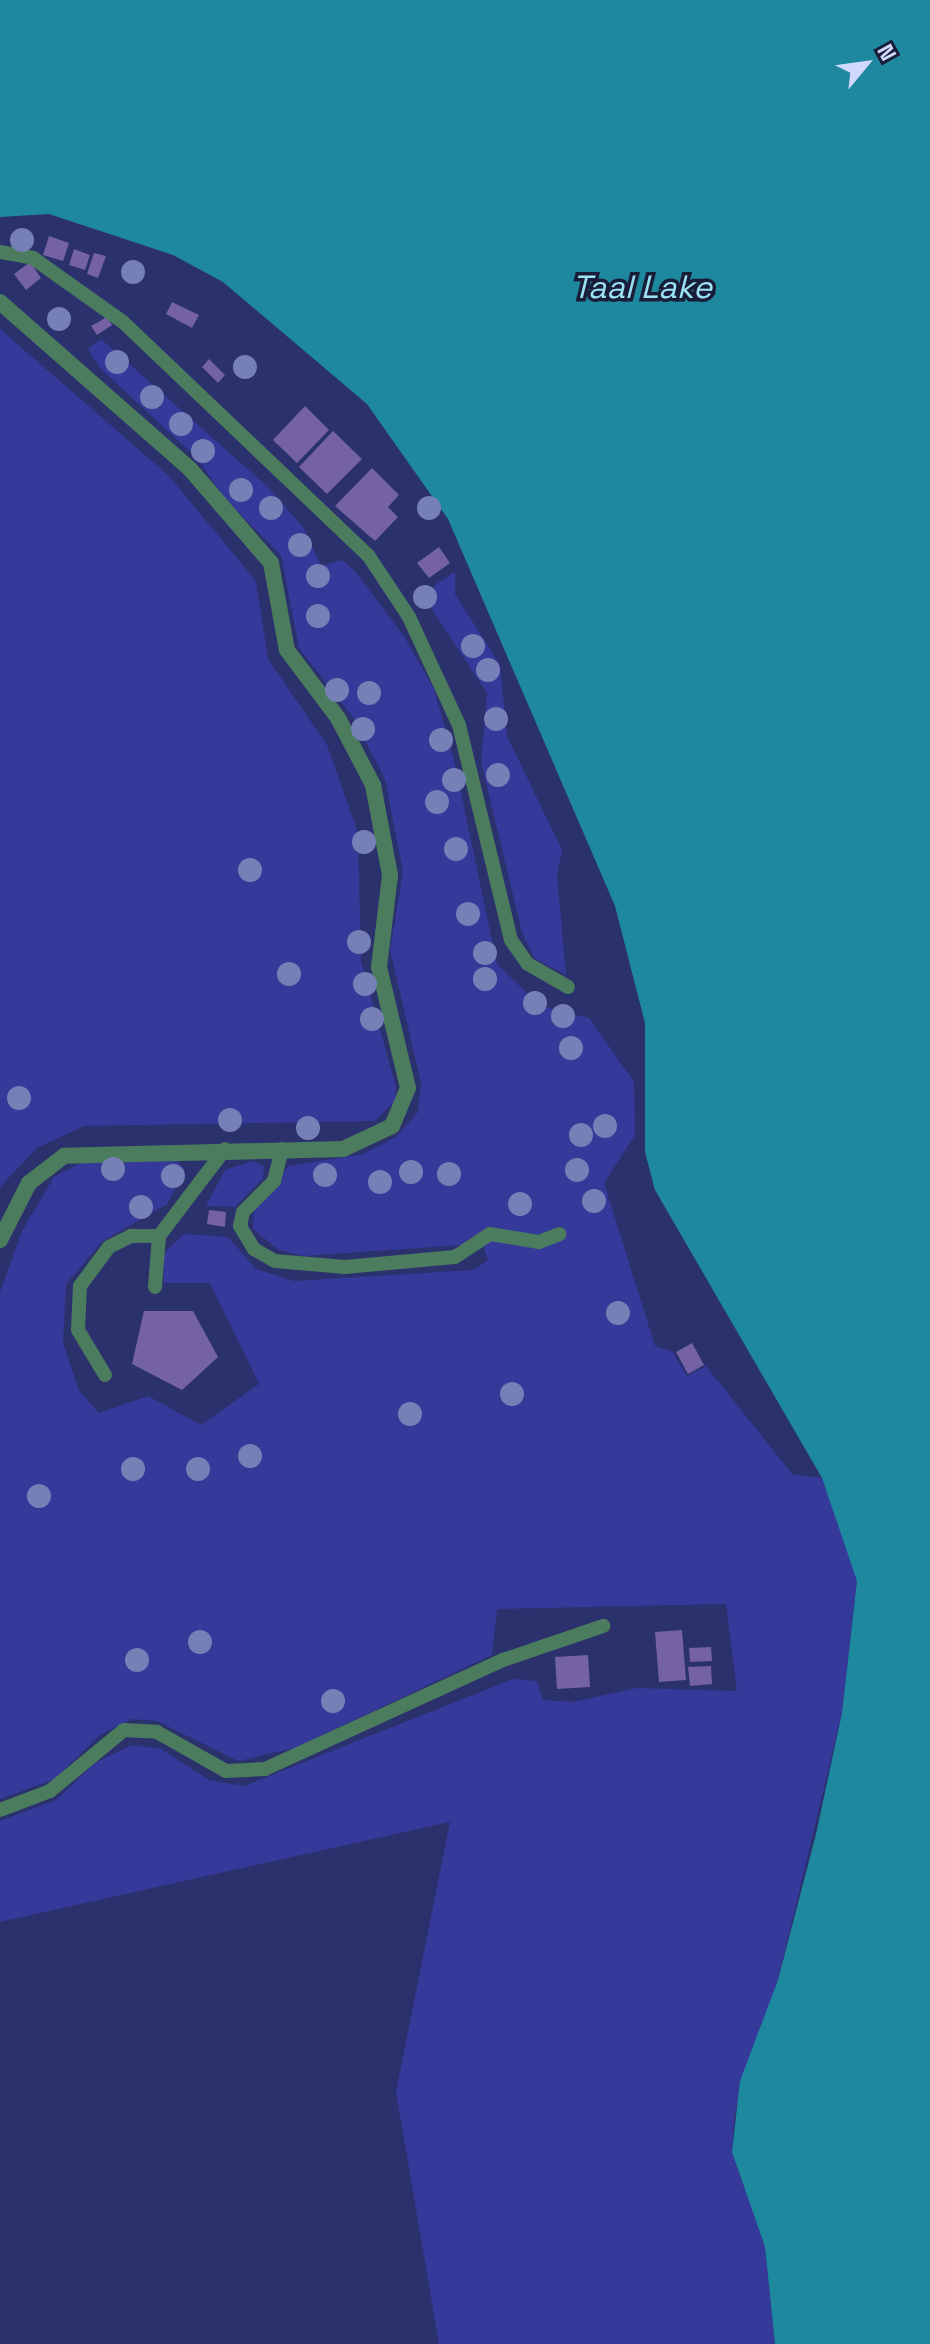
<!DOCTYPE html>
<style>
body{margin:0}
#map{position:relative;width:930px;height:2344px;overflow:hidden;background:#2b316d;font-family:"Space Grotesk",sans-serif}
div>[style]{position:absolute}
.green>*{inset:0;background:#353999}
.water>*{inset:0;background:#1e889e}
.building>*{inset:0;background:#7462a5}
.service>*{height:14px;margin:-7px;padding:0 7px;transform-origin:7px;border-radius:7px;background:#4c7c5e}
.minor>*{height:16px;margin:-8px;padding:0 8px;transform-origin:8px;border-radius:8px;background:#4c7c5e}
.trees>*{width:24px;height:24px;margin:-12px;border-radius:50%;background:#7680b7}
span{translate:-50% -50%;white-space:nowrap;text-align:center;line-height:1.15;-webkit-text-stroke:7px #191d38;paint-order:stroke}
.water-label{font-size:32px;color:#9ae2f4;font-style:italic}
.north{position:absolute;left:826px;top:24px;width:80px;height:80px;-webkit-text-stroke:6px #191d38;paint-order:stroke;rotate:61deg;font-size:22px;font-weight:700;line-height:32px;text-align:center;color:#d0d8fd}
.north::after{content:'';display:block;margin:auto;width:28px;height:36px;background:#d0d8fd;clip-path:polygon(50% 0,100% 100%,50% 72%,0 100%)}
</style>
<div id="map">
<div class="green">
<div style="clip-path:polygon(0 329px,168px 475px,256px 581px,268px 659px,327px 745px,358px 833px,361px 961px,396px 1087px,395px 1101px,375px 1121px,84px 1126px,37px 1148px,0 1187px)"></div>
<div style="clip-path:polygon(101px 339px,269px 488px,304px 528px,321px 566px,342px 560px,354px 570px,405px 638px,434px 689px,455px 764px,497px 964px,540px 1006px,589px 1018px,634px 1082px,635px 1135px,604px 1183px,655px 1346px,672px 1351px,687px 1376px,706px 1366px,792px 1474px,822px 1478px,853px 1556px,857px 1581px,842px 1713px,778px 1980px,735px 2112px,732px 2152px,765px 2247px,775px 2344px,439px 2344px,396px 2092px,450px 1822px,0 1922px,0 1821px,56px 1800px,95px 1763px,132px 1745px,161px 1749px,209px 1780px,244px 1786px,513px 1679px,537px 1681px,543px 1700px,573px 1702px,637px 1688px,737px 1691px,726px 1604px,497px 1609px,492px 1655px,295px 1748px,238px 1761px,157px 1721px,132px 1719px,100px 1735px,55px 1779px,0 1799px,0 1292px,22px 1231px,54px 1177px,80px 1163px,177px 1161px,185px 1170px,167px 1204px,103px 1241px,66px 1284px,63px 1343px,79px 1391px,99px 1413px,148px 1396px,201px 1425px,259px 1384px,210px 1283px,164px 1283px,163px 1254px,184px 1234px,228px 1237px,256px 1269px,294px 1281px,473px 1270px,488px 1260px,483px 1245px,463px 1245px,303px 1256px,279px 1250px,253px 1229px,254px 1210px,289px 1166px,363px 1154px,396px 1137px,418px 1112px,421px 1083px,390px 950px,403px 872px,385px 779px,352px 716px,299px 648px,281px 555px,225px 499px,198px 459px,101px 369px,88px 349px)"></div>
<div style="clip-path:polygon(455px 572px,455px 594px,500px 665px,507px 736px,562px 850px,557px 875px,566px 975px,534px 958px,522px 932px,481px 762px,487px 693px,431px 608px,435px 585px)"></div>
<div style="clip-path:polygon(254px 1161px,264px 1167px,263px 1178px,235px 1207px,206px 1206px,225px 1170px)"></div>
</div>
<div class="water">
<div style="clip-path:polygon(0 0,930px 0,930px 2344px,775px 2344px,765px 2247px,732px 2152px,740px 2081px,778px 1980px,816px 1834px,842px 1713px,857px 1581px,822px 1478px,655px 1190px,645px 1152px,645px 1023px,615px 906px,448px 519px,367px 404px,223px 282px,173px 255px,49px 214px,0 217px)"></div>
</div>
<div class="building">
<div style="clip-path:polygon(49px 236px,69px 243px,63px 261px,43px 255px)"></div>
<div style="clip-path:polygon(74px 249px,90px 255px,85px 270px,69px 265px)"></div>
<div style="clip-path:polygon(94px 253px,106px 256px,98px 278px,87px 274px)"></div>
<div style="clip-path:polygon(30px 262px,41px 278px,26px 290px,14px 274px)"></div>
<div style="clip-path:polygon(172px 302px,199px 315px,192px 328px,166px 314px)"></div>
<div style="clip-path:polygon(107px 317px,112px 325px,97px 335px,91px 326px)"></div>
<div style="clip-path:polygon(209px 359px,225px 375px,218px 383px,202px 367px)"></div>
<div style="clip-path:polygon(305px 406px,329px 430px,297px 463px,273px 440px)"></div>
<div style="clip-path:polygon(333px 431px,362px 459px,327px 494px,299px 467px)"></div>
<div style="clip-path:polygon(372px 468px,399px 495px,388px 507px,398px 517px,375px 541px,335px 506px)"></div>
<div style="clip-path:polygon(439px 547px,450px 563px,429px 578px,417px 563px)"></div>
<div style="clip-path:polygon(209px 1210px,226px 1212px,225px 1227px,207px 1224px)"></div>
<div style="clip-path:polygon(144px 1311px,193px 1311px,218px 1357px,182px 1390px,132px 1364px)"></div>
<div style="clip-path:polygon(692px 1343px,704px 1365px,688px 1374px,676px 1352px)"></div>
<div style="clip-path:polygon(682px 1630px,686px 1680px,659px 1682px,655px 1632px)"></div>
<div style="clip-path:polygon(711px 1647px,712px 1661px,690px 1662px,689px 1648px)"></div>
<div style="clip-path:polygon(588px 1655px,590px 1687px,557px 1689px,555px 1657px)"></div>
<div style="clip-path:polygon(711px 1666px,712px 1684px,690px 1686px,688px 1667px)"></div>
</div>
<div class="service">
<div style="left:0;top:252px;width:34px;rotate:10deg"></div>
<div style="left:33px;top:258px;width:110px;rotate:35.4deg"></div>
<div style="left:123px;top:322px;width:338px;rotate:43.6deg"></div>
<div style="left:368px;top:555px;width:74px;rotate:56.5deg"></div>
<div style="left:409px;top:617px;width:119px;rotate:65.2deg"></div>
<div style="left:459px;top:725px;width:221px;rotate:76.4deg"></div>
<div style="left:511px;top:940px;width:29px;rotate:55deg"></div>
<div style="left:528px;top:964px;width:46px;rotate:29.9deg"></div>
<div style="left:282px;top:1149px;width:33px;rotate:104deg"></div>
<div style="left:274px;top:1181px;width:44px;rotate:135deg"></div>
<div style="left:243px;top:1212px;width:14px;rotate:102deg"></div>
<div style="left:240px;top:1226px;width:27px;rotate:59deg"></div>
<div style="left:254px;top:1249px;width:24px;rotate:30deg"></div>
<div style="left:275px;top:1261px;width:70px;rotate:4.9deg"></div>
<div style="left:345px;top:1267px;width:110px;rotate:-5.2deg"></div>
<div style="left:455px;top:1257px;width:42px;rotate:-33.3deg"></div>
<div style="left:490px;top:1234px;width:50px;rotate:9.3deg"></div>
<div style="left:539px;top:1242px;width:22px;rotate:-21deg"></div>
<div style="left:155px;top:1287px;width:51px;rotate:-85.5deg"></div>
<div style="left:159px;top:1236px;width:109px;rotate:-52.8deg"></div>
<div style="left:105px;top:1375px;width:52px;rotate:-121deg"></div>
<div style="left:78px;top:1330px;width:44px;rotate:-87.4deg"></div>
<div style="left:80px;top:1286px;width:49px;rotate:-53.4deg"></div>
<div style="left:109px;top:1247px;width:25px;rotate:-27deg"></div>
<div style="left:131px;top:1236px;width:28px"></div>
<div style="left:0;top:1810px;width:53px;rotate:-20.8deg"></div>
<div style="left:50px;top:1791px;width:96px;rotate:-39.5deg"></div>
<div style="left:124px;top:1730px;width:33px;rotate:3deg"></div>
<div style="left:157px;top:1732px;width:79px;rotate:29.5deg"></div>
<div style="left:226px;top:1771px;width:39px;rotate:-3deg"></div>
<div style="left:265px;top:1769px;width:262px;rotate:-24.6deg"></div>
<div style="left:503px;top:1660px;width:106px;rotate:-18.8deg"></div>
</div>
<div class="minor">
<div style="left:0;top:302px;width:253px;rotate:41.3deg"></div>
<div style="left:190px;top:469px;width:124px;rotate:49.2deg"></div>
<div style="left:271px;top:563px;width:88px;rotate:79.6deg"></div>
<div style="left:287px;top:650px;width:85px;rotate:53.1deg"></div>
<div style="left:338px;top:718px;width:76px;rotate:62.4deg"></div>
<div style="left:373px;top:785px;width:92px;rotate:79.3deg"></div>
<div style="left:390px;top:875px;width:93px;rotate:96.8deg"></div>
<div style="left:379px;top:967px;width:124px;rotate:76.5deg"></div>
<div style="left:408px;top:1088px;width:41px;rotate:112.8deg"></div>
<div style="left:392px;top:1126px;width:54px;rotate:154.9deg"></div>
<div style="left:343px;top:1149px;width:279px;rotate:178.6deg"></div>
<div style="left:64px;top:1156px;width:44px;rotate:142.4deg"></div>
<div style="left:29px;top:1183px;width:64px;rotate:117deg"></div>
</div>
<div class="trees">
<div style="left:22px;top:240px"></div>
<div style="left:133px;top:272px"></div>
<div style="left:59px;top:319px"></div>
<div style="left:117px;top:362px"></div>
<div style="left:245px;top:367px"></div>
<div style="left:152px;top:397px"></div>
<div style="left:181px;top:424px"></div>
<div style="left:203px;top:451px"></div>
<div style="left:241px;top:490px"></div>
<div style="left:271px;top:508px"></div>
<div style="left:429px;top:508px"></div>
<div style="left:300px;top:545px"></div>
<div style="left:318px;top:576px"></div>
<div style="left:425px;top:597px"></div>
<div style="left:318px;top:616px"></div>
<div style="left:473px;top:646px"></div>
<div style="left:488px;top:670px"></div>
<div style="left:337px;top:690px"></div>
<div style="left:369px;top:693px"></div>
<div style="left:496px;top:719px"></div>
<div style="left:363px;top:729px"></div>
<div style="left:441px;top:740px"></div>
<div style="left:498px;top:775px"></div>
<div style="left:454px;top:780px"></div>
<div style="left:437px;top:802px"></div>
<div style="left:364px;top:842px"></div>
<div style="left:456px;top:849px"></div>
<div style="left:250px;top:870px"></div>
<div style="left:468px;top:914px"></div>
<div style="left:359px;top:942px"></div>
<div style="left:485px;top:953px"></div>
<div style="left:289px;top:974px"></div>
<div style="left:485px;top:979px"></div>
<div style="left:365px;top:984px"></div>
<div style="left:535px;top:1003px"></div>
<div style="left:563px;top:1016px"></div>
<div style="left:372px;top:1019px"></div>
<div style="left:571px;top:1048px"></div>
<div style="left:19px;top:1098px"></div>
<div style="left:230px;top:1120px"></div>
<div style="left:605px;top:1126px"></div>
<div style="left:308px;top:1128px"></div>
<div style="left:581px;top:1135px"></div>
<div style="left:113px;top:1169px"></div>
<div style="left:577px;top:1170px"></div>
<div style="left:411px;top:1172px"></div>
<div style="left:449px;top:1174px"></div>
<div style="left:325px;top:1175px"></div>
<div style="left:173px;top:1176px"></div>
<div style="left:380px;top:1182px"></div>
<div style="left:594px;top:1201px"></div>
<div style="left:520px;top:1204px"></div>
<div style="left:141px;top:1207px"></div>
<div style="left:618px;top:1313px"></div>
<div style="left:512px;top:1394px"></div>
<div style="left:410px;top:1414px"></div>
<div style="left:250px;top:1456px"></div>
<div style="left:133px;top:1469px"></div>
<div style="left:198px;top:1469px"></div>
<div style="left:39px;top:1496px"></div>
<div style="left:200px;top:1642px"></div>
<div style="left:137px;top:1660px"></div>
<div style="left:333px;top:1701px"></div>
</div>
<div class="water-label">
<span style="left:642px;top:287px">Taal Lake</span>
</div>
<div class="north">N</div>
</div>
